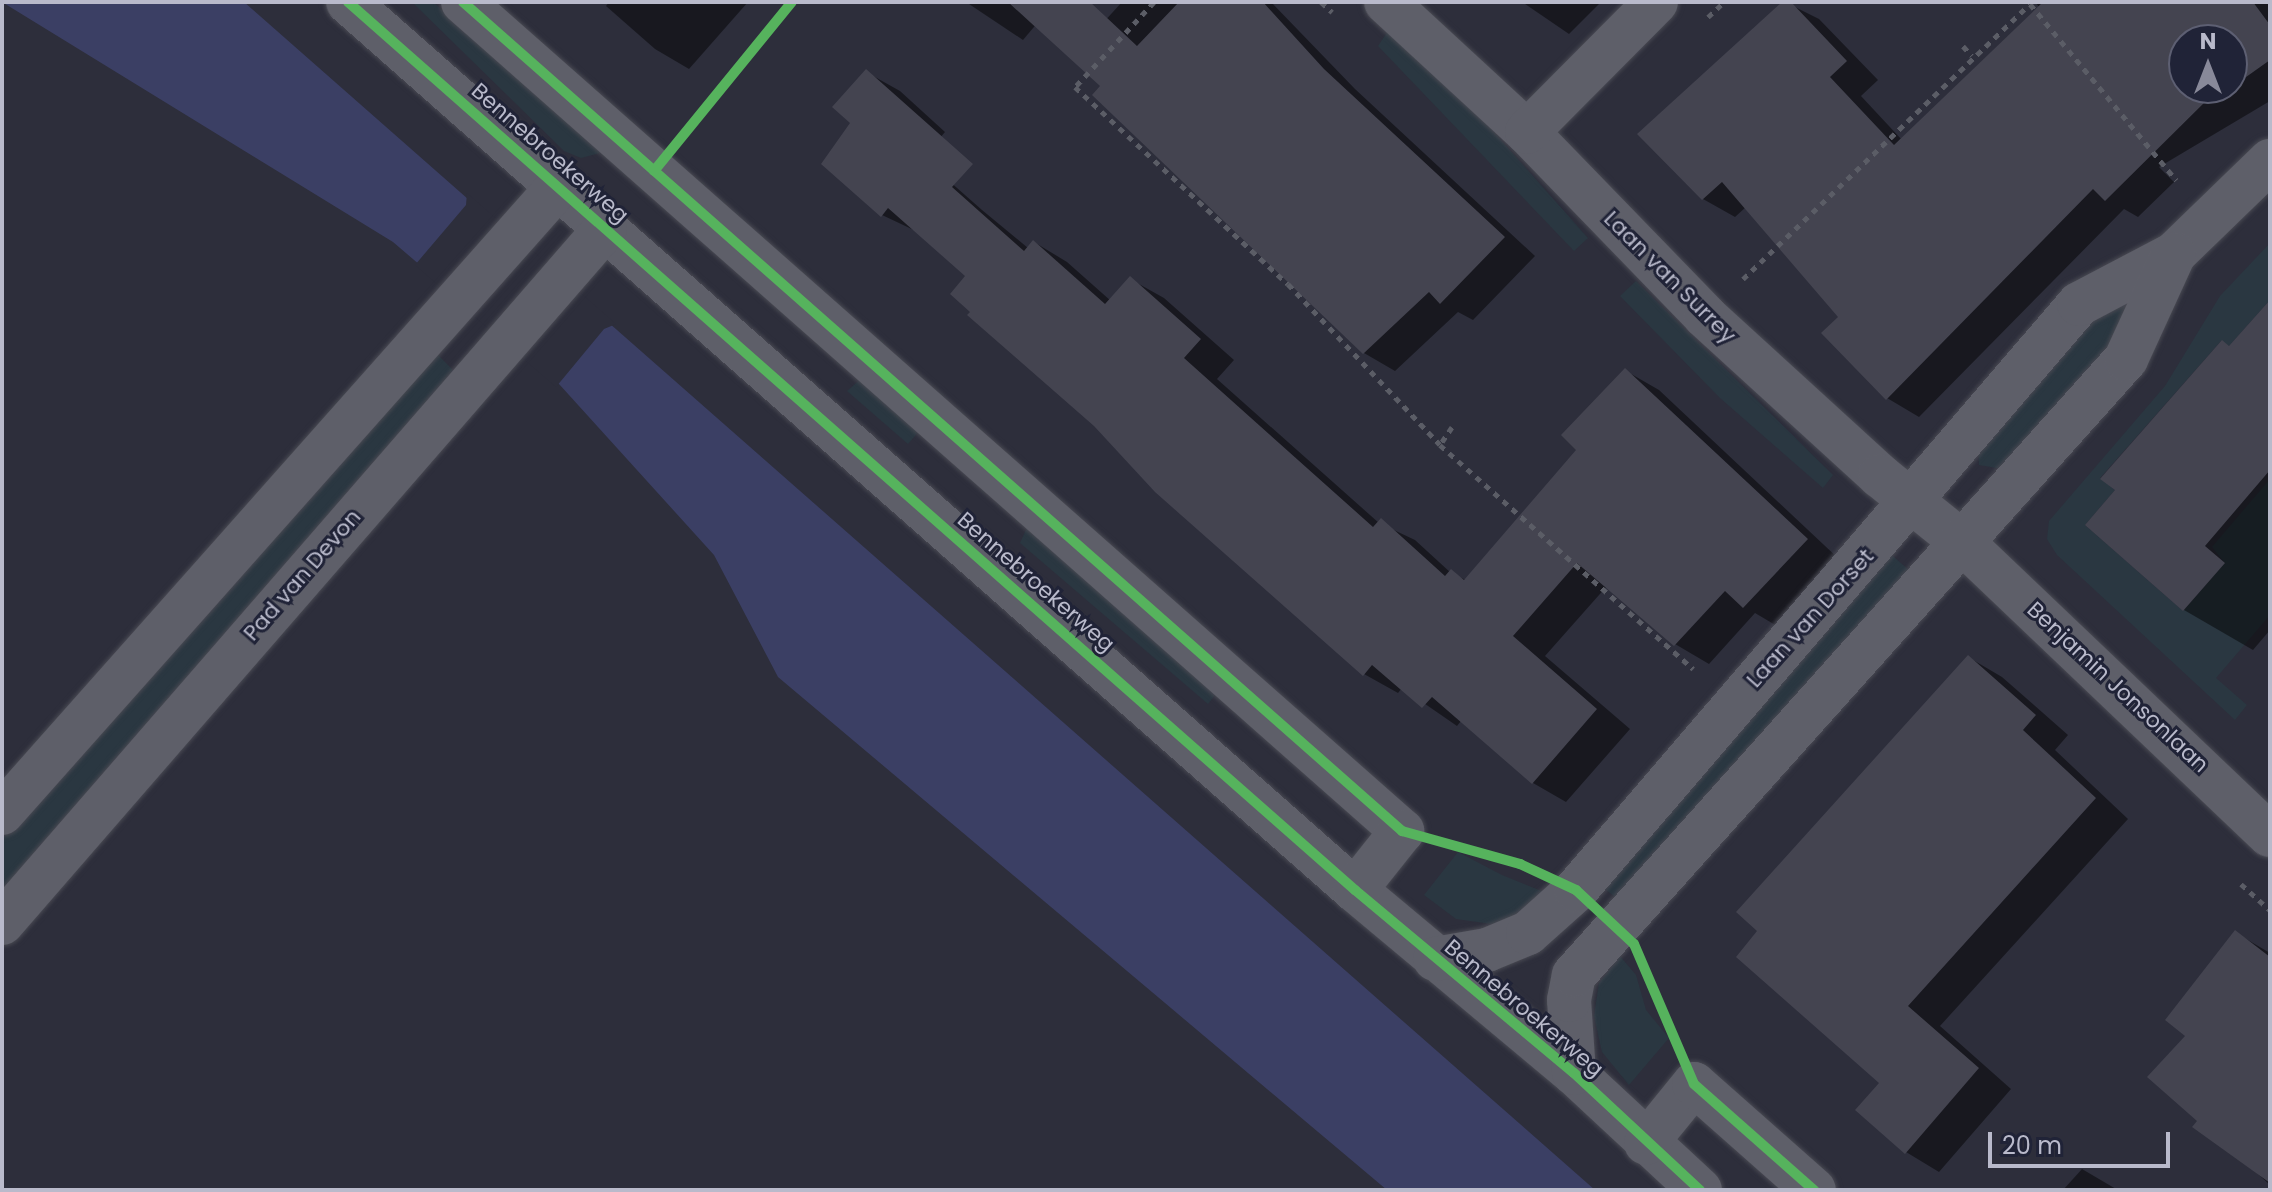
<!DOCTYPE html>
<style>
body{margin:0}
#map{position:relative;width:2272px;height:1192px;overflow:hidden;background:#2d2e3b;font-family:Poppins,sans-serif}
div>[style]{position:absolute}
.green>*{inset:0;background:#2a3741}
.water>*{inset:0;background:#3b3f64}
.pier>*{inset:0;background:#2d2e3b}
.shadow>*{inset:0;background:#0007}
.building>*{inset:0;background:#444450}
.path>*{height:5px;margin-top:-2.5px;transform-origin:0;background:repeating-linear-gradient(90deg,#5b5d66 0 6px,transparent 0 12px)}
.roads{filter:drop-shadow(0 0 2px #484952) drop-shadow(0 0 2px #484952)}
.minor>*{height:44px;margin:-22px;padding:0 22px;transform-origin:22px;border-radius:22px;background:#5e5f69}
.cycleway>*{height:10px;margin:-5px;padding:0 5px;transform-origin:5px;border-radius:5px;background:#56b35d}
span{translate:-50% -50%;white-space:nowrap;text-align:center;line-height:1.15;-webkit-text-stroke:6px #202337;paint-order:stroke}
.street-label{font-size:22px;color:#b9bacb}
.frame{position:absolute;inset:0;border:4px solid #b9bacb;pointer-events:none}
.north{position:absolute;left:2168px;top:24px;width:80px;height:80px;box-sizing:border-box;background:#202337;border:2px solid #5d5f72;border-radius:50%;rotate:0deg;font-size:22px;font-weight:700;line-height:32px;text-align:center;color:#b9bacb}
.north::after{content:'';display:block;margin:auto;width:28px;height:36px;background:#888999;clip-path:polygon(50% 0,100% 100%,50% 72%,0 100%)}
.scale{position:absolute;left:1988px;top:1132px;width:182px;height:36px;box-sizing:border-box;border:4px solid #b9bacb;border-top:0;padding-left:10px;font-size:24px;line-height:28px;white-space:nowrap;color:#b9bacb;-webkit-text-stroke:6px #202337;paint-order:stroke}
</style>
<div id="map">
<div class="green">
<div style="clip-path:polygon(412px 2px,433px 2px,604px 152px,581px 158px,564px 151px)"></div>
<div style="clip-path:polygon(1390px 28px,1477px 113px,1588px 238px,1574px 251px,1378px 46px)"></div>
<div style="clip-path:polygon(2270px 243px,2270px 300px,2229px 346px,2221px 341px,2100px 478px,2115px 490px,2085px 525px,2183px 611px,2225px 563px,2212px 547px,2270px 479px,2270px 615px,2216px 678px,2247px 705px,2235px 720px,2057px 555px,2047px 539px,2049px 521px,2165px 386px,2220px 296px)"></div>
<div style="clip-path:polygon(1636px 281px,1833px 475px,1823px 488px,1720px 398px,1620px 296px)"></div>
<div style="clip-path:polygon(2140px 291px,2112px 350px,2008px 470px,1979px 465px,1978px 444px,2075px 333px)"></div>
<div style="clip-path:polygon(434px 351px,459px 376px,2px 896px,2px 839px)"></div>
<div style="clip-path:polygon(862px 378px,921px 429px,908px 444px,847px 391px)"></div>
<div style="clip-path:polygon(1029px 523px,1220px 689px,1208px 704px,1020px 543px)"></div>
<div style="clip-path:polygon(1886px 550px,1918px 578px,1621px 902px,1604px 888px)"></div>
<div style="clip-path:polygon(1458px 852px,1502px 875px,1554px 896px,1498px 925px,1456px 919px,1424px 895px)"></div>
<div style="clip-path:polygon(1620px 956px,1636px 975px,1646px 1010px,1669px 1038px,1629px 1085px,1602px 1052px,1594px 1016px,1599px 983px)"></div>
</div>
<div class="water">
<div style="clip-path:polygon(2px 2px,244px 2px,1595px 1190px,1387px 1190px,778px 677px,714px 555px,559px 384px,393px 242px)"></div>
</div>
<div class="pier">
<div style="clip-path:polygon(467px 193px,616px 324px,604px 329px,556px 387px,415px 265px,466px 205px)"></div>
</div>
<div class="shadow">
<div style="clip-path:polygon(609px 2px,748px 2px,689px 69px,655px 49px,606px 6px)"></div>
<div style="clip-path:polygon(966px 2px,1055px 2px,1023px 40px)"></div>
<div style="clip-path:polygon(1122px 2px,1271px 2px,1355px 89px,1535px 256px,1473px 320px,1458px 312px,1395px 371px,1364px 353px,1072px 57px)"></div>
<div style="clip-path:polygon(1522px 2px,1601px 2px,1569px 34px)"></div>
<div style="clip-path:polygon(evenodd,1785px 2px,1819px 19px,1878px 80px,1861px 96px,1902px 140px,2040px 8px,2035px 2px,2268px 2px,2270px 101px,2159px 167px,2174px 182px,2138px 217px,2124px 209px,1919px 417px,1887px 398px,1840px 317px,1746px 207px,1735px 217px,1703px 199px,1640px 134px,1785px 2px,2184px 40px,2232px 40px,2232px 88px,2184px 88px,2184px 40px)"></div>
<div style="clip-path:polygon(866px 72px,900px 91px,945px 132px,923px 158px,982px 210px,1028px 248px,1034px 242px,1067px 262px,1111px 301px,1130px 279px,1164px 298px,1234px 360px,1217px 379px,1379px 523px,1415px 540px,1451px 573px,1466px 580px,1579px 449px,1626px 371px,1659px 390px,1840px 560px,1777px 626px,1755px 613px,1709px 664px,1675px 644px,1607px 586px,1545px 656px,1630px 729px,1566px 802px,1533px 783px,1461px 721px,1457px 726px,1402px 688px,1398px 693px,1364px 674px,968px 276px,918px 232px,882px 215px,858px 128px)"></div>
<div style="clip-path:polygon(2270px 305px,2270px 630px,2253px 650px,2184px 610px,2231px 348px)"></div>
<div style="clip-path:polygon(1968px 657px,2002px 677px,2068px 735px,2055px 750px,2128px 819px,1940px 1026px,2011px 1089px,1939px 1172px,1906px 1152px,1882px 1083px)"></div>
<div style="clip-path:polygon(2236px 933px,2270px 953px,2270px 1185px,2200px 1121px,2188px 1036px)"></div>
<div style="clip-path:polygon(2082px 1169px,2116px 1189px,2117px 1190px,2063px 1190px)"></div>
</div>
<div class="building">
<div style="clip-path:polygon(1008px 2px,1090px 2px,1137px 46px,1179px 2px,1263px 2px,1324px 69px,1505px 237px,1440px 304px,1429px 292px,1363px 354px,1092px 95px,1100px 86px)"></div>
<div style="clip-path:polygon(1782px 2px,1791px 2px,1847px 61px,1830px 77px,1894px 145px,2043px 2px,2253px 2px,2270px 25px,2270px 60px,2232px 87px,2232px 40px,2184px 40px,2184px 88px,2231px 88px,2211px 102px,2209px 98px,2105px 201px,2093px 189px,1886px 400px,1821px 333px,1838px 317px,1722px 182px,1702px 200px,1637px 134px)"></div>
<div style="clip-path:polygon(866px 69px,973px 164px,952px 187px,1024px 251px,1033px 240px,1105px 304px,1130px 276px,1201px 339px,1184px 358px,1373px 527px,1381px 518px,1445px 576px,1451px 569px,1464px 580px,1576px 450px,1561px 435px,1625px 368px,1808px 539px,1743px 608px,1725px 591px,1674px 646px,1577px 563px,1513px 636px,1597px 709px,1532px 784px,1432px 697px,1422px 708px,1372px 665px,1363px 676px,1155px 492px,1094px 426px,967px 315px,970px 312px,950px 294px,965px 276px,888px 208px,881px 217px,821px 164px,850px 123px,832px 107px)"></div>
<div style="clip-path:polygon(2270px 300px,2270px 470px,2205px 546px,2225px 563px,2183px 611px,2085px 525px,2115px 490px,2100px 479px,2222px 340px,2229px 346px)"></div>
<div style="clip-path:polygon(1968px 655px,2036px 715px,2023px 730px,2096px 798px,1908px 1006px,1979px 1068px,1905px 1154px,1855px 1110px,1879px 1083px,1736px 957px,1757px 931px,1736px 912px)"></div>
<div style="clip-path:polygon(2235px 930px,2270px 957px,2270px 1183px,2192px 1127px,2197px 1121px,2147px 1077px,2185px 1036px,2165px 1020px)"></div>
</div>
<div class="path">
<div style="left:1154px;top:2px;width:116px;rotate:132.9deg"></div>
<div style="left:1075px;top:87px;width:290px;rotate:42.8deg"></div>
<div style="left:1288px;top:284px;width:221px;rotate:46.6deg"></div>
<div style="left:1321px;top:2px;width:15px;rotate:42deg"></div>
<div style="left:1708px;top:17px;width:22px;rotate:-43deg"></div>
<div style="left:1963px;top:46px;width:13px;rotate:48deg"></div>
<div style="left:1743px;top:279px;width:397px;rotate:-43.8deg"></div>
<div style="left:2030px;top:4px;width:229px;rotate:50.3deg"></div>
<div style="left:1452px;top:427px;width:22px;rotate:124deg"></div>
<div style="left:1440px;top:445px;width:338px;rotate:41.5deg"></div>
<div style="left:2241px;top:884px;width:39px;rotate:42deg"></div>
</div>
<div class="roads">
<div class="minor">
<div style="left:348px;top:2px;width:1343px;rotate:41.41deg"></div>
<div style="left:1355px;top:890px;width:285px;rotate:39.9deg"></div>
<div style="left:1574px;top:1073px;width:172px;rotate:42.9deg"></div>
<div style="left:463px;top:2px;width:1253px;rotate:41.44deg"></div>
<div style="left:1402px;top:831px;width:75px;rotate:128.5deg"></div>
<div style="left:1386px;top:2px;width:192px;rotate:42.7deg"></div>
<div style="left:1527px;top:132px;width:256px;rotate:45.9deg"></div>
<div style="left:1705px;top:316px;width:237px;rotate:42.4deg"></div>
<div style="left:1880px;top:476px;width:105px;rotate:38.8deg"></div>
<div style="left:1962px;top:542px;width:425px;rotate:43.6deg"></div>
<div style="left:1527px;top:132px;width:183px;rotate:-45.2deg"></div>
<div style="left:2px;top:813px;width:837px;rotate:-48.39deg"></div>
<div style="left:2px;top:923px;width:919px;rotate:-49.01deg"></div>
<div style="left:1435px;top:959px;width:53px;rotate:-9.8deg"></div>
<div style="left:1487px;top:950px;width:44px;rotate:-22.5deg"></div>
<div style="left:1528px;top:933px;width:64px;rotate:-41.9deg"></div>
<div style="left:1576px;top:890px;width:772px;rotate:-49.36deg"></div>
<div style="left:2079px;top:304px;width:107px;rotate:-27.8deg"></div>
<div style="left:2174px;top:254px;width:134px;rotate:-44.1deg"></div>
<div style="left:1574px;top:1073px;width:73px;rotate:-93.9deg"></div>
<div style="left:1569px;top:1000px;width:25px;rotate:-79deg"></div>
<div style="left:1574px;top:975px;width:827px;rotate:-48.14deg"></div>
<div style="left:2126px;top:359px;width:115px;rotate:-65.4deg"></div>
<div style="left:1646px;top:1143px;width:76px;rotate:-50.9deg"></div>
<div style="left:1694px;top:1084px;width:160px;rotate:41.5deg"></div>
</div>
</div>
<div class="cycleway">
<div style="left:348px;top:2px;width:1343px;rotate:41.41deg"></div>
<div style="left:1355px;top:890px;width:285px;rotate:39.9deg"></div>
<div style="left:1574px;top:1073px;width:172px;rotate:42.9deg"></div>
<div style="left:463px;top:2px;width:1253px;rotate:41.44deg"></div>
<div style="left:1402px;top:831px;width:123px;rotate:15.6deg"></div>
<div style="left:1520px;top:864px;width:62px;rotate:24.9deg"></div>
<div style="left:1576px;top:890px;width:79px;rotate:43deg"></div>
<div style="left:1634px;top:944px;width:152px;rotate:66.8deg"></div>
<div style="left:1694px;top:1084px;width:160px;rotate:41.5deg"></div>
<div style="left:654px;top:171px;width:218px;rotate:-50.8deg"></div>
</div>
<div class="street-label">
<span style="left:550px;top:153px;rotate:41deg">Bennebroekerweg</span>
<span style="left:1670px;top:277px;rotate:45deg">Laan van Surrey</span>
<span style="left:302px;top:575px;rotate:-49deg">Pad van Devon</span>
<span style="left:1036px;top:582px;rotate:41deg">Bennebroekerweg</span>
<span style="left:1810px;top:618px;rotate:-48deg">Laan van Dorset</span>
<span style="left:2118px;top:687px;rotate:43deg">Benjamin Jonsonlaan</span>
<span style="left:1524px;top:1008px;rotate:40deg">Bennebroekerweg</span>
</div>
<div class="frame"></div>
<div class="north">N</div>
<div class="scale">20 m</div>
</div>
